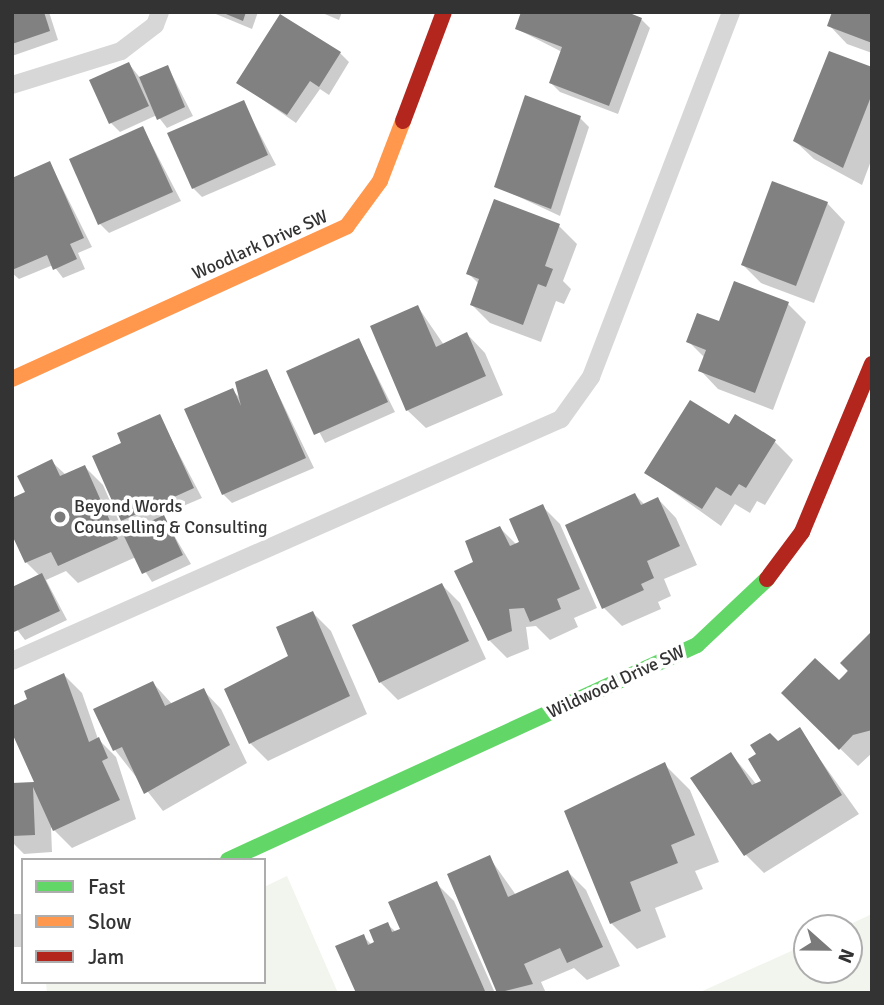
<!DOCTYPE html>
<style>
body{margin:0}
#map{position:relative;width:884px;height:1005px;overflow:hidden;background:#fff;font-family:Signika,sans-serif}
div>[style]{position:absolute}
.green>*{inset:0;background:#f1f5ed}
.shadow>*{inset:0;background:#0003}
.building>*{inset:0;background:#818181}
.lane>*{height:18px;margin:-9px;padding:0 9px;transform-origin:9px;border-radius:9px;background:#d7d7d7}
.street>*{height:33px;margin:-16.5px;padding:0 16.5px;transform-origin:16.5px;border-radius:16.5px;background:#d7d7d7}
.fast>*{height:16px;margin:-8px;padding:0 8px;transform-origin:8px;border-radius:8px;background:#63d668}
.slow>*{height:16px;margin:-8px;padding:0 8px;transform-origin:8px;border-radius:8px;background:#ff974d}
.jam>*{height:16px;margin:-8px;padding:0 8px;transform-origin:8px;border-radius:8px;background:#b3261e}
.dots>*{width:19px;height:19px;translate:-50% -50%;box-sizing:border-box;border:4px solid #fff;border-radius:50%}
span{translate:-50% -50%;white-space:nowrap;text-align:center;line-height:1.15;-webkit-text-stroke:7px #fff;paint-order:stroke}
.street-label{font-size:18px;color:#333}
.poi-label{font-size:18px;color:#333}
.left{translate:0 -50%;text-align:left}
.frame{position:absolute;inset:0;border:14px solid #333;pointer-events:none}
.legend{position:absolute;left:21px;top:858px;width:245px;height:126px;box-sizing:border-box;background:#fff;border:2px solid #adadad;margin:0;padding:9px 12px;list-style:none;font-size:21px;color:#333}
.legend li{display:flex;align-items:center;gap:14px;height:35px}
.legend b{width:35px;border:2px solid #adadad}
.north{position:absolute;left:793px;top:914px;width:70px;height:70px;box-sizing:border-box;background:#fff;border:2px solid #adadad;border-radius:50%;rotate:111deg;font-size:19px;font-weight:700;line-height:28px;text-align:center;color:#333}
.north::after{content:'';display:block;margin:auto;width:24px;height:32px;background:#7a7a7a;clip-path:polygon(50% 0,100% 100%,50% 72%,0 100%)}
</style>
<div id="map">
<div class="green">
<div style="clip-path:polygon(287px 876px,338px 993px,47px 993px,46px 982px,264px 982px,264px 887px)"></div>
<div style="clip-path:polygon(872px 914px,872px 993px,698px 993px,807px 944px,807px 970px,849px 970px,849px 928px,842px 928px)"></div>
</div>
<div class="shadow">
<div style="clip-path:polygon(12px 12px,49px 12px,58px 40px,12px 56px)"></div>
<div style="clip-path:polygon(211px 12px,258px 12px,252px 29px)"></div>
<div style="clip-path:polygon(320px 12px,342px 12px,339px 20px)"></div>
<div style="clip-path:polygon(872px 12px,872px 53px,847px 44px,829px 25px)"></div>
<div style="clip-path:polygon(641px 19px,650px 28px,618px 114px,560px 92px,551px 83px,562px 52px,517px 29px)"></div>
<div style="clip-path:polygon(340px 53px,349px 62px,329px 95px,320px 89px,296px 123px,239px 83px)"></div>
<div style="clip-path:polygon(129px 64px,141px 79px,168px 67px,193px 116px,167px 128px,157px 115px,120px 132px,111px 123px)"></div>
<div style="clip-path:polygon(872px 69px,872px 158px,862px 185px,814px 159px,795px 141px)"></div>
<div style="clip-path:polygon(243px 102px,276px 165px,202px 197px,193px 188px)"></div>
<div style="clip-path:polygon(580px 118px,589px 127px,560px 216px,496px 186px)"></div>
<div style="clip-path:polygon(143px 128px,181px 201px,109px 233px,100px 224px)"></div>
<div style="clip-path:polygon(50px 163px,92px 247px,78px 253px,85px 269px,63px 278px,53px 265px,19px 279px,12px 273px,12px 180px)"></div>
<div style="clip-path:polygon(827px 203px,845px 222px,814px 303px,761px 283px,743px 265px)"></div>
<div style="clip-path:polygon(559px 226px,577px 244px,563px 281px,571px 289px,564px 304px,556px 301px,541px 342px,490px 323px,472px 305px,479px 284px,468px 273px)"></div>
<div style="clip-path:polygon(788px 304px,806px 322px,773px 410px,718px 389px,700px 370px,705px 358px,688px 341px,720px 323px)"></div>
<div style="clip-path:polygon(418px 307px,444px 345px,467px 334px,485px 353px,503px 395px,426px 428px,407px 410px)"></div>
<div style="clip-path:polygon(359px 340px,395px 412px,325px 443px,288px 372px)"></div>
<div style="clip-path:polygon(267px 371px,314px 468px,232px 503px,223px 494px,232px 390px,247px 405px)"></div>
<div style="clip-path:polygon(159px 416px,202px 498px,162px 515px,191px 564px,152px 582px,136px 557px,78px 583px,66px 571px,46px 580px,67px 620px,25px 640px,12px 623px,12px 589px,40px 576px,26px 562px,27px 493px,52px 462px,66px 475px,85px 467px,103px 485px,125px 535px,133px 531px,122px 520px,123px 444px)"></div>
<div style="clip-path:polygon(775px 442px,793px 460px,765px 505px,757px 501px,750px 513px,735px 504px,721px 526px,647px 473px)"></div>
<div style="clip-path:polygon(635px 495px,645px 505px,658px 499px,676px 518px,697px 565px,664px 579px,671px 596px,658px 602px,661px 609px,622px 626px,604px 608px)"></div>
<div style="clip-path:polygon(542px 506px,560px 524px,597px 608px,574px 618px,578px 627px,550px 640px,536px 626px,526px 627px,529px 649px,507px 658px,489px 640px,475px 563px,500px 528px,517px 545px)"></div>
<div style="clip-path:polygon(442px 585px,460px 603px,486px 659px,398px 700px,380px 682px)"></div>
<div style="clip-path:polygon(313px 613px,331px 631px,367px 714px,268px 761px,250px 743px)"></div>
<div style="clip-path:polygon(872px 634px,872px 753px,858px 766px,783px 693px,839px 683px)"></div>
<div style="clip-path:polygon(64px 675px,82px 693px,98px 739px,116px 757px,136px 819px,72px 848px,51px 827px,52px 852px,24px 854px,12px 842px,12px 785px,37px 783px,30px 700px)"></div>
<div style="clip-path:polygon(153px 683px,173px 705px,203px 690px,221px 709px,247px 763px,163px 811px,115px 750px)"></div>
<div style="clip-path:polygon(799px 730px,859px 814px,764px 873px,746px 855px,731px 754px,757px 785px,764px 781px,758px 755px)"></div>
<div style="clip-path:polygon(664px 764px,690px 790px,719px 862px,695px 871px,703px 889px,655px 908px,666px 937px,637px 949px,611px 923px)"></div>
<div style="clip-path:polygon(489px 857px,516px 895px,568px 872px,586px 890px,620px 966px,587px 980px,574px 968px,541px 982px,546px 993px,499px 993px,449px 875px)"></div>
<div style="clip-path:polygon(436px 883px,454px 901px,495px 993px,358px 993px,363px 936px,372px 945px,387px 924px,396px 932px,403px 930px)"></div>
</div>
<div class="building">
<div style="clip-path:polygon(12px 12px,44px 12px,50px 31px,12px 44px)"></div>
<div style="clip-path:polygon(221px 12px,246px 12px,243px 21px)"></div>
<div style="clip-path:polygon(521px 12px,627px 12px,642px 18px,609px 106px,549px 83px,562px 47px,515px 29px)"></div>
<div style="clip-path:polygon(832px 12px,872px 12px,872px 43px,827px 26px)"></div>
<div style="clip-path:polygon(280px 14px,341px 52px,319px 87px,310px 81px,287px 115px,236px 83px)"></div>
<div style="clip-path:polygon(829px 51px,872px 67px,872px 94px,843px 168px,793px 141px)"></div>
<div style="clip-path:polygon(129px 62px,149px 106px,109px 124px,89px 80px)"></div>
<div style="clip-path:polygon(168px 65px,185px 107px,157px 120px,139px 77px)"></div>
<div style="clip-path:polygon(525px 95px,581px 116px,551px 209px,494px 187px)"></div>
<div style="clip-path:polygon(244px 100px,268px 155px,192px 189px,167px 133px)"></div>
<div style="clip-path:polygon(143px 126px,173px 192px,98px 225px,69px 159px)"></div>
<div style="clip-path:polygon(50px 161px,84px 238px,70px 244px,77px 259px,53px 270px,47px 255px,12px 270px,12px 178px)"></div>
<div style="clip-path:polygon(772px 181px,828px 202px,796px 286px,741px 265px)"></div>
<div style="clip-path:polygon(494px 199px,560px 224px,545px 266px,553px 269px,546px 287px,538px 284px,523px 325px,470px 305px,479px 279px,466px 274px)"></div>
<div style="clip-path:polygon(734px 281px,789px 302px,755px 393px,698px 371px,706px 350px,686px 342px,697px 313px,719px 321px)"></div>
<div style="clip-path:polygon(418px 305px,436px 347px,467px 332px,486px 376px,406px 411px,370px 326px)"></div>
<div style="clip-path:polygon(359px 338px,388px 402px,314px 435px,286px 371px)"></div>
<div style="clip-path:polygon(267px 369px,306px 458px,222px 495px,184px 409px,233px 388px,241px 406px,235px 382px)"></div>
<div style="clip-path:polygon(690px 400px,729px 424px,735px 414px,776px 440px,746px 488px,739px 484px,731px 496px,716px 487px,702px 509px,644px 473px)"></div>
<div style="clip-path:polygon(160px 414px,194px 488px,121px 521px,92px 456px,121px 443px,117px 433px)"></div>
<div style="clip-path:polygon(52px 459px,60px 476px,85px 465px,118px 539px,58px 566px,51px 552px,25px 563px,12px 535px,12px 498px,25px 492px,17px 476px)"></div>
<div style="clip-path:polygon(635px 493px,641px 505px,658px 497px,680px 546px,647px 561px,654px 578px,641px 584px,644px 590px,602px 609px,565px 525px)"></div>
<div style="clip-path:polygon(543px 504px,580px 589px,557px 599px,561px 609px,530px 622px,524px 608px,509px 609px,512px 631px,488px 641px,454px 571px,473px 562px,465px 541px,500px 526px,510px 546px,519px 542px,509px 519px)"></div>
<div style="clip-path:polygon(164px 515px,183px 555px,142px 574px,123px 534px)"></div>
<div style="clip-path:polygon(42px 573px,60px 611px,14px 632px,12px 587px)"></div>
<div style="clip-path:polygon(442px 583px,469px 641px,379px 683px,352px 625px)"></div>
<div style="clip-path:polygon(313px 611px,350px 696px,249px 744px,224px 689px,288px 656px,276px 627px)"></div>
<div style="clip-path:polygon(872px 631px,872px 730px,853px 735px,839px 750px,781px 693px,815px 658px,839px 680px,848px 671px,840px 663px)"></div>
<div style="clip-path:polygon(64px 673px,89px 742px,99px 737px,108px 758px,102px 761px,120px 800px,53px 831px,33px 787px,35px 835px,12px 836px,12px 783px,34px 782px,12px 733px,12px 706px,27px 699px,24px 691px)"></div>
<div style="clip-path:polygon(153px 681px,165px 706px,204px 688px,230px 745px,144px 794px,122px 747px,113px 751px,93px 709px)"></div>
<div style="clip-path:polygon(800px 727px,842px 795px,744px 856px,690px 778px,731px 752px,752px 785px,761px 781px,748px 759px,756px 754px,750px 745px,770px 733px,778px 741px)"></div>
<div style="clip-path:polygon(665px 762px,695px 835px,671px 845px,678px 863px,630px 882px,641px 911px,610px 924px,564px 811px)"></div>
<div style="clip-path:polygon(490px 855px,508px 897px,568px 870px,603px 947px,567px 963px,560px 948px,524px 964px,533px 984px,497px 993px,447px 874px)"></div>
<div style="clip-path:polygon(437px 881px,485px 991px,356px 993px,335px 946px,364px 934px,368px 945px,374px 942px,369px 930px,388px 922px,392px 932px,400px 929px,388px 902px)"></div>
</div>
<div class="lane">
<div style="left:12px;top:85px;width:114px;rotate:-17.3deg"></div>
<div style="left:121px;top:51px;width:43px;rotate:-37.4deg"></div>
<div style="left:155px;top:25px;width:14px;rotate:-69deg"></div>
<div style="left:12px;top:661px;width:600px;rotate:-23.79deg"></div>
<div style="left:561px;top:419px;width:52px;rotate:-54.5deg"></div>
<div style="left:591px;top:377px;width:391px;rotate:-69deg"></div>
</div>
<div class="street">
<div style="left:12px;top:930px;width:11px"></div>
</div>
<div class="fast">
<div style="left:228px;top:860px;width:516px;rotate:-24.63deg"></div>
<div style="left:697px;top:645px;width:96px;rotate:-43.3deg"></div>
</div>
<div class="slow">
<div style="left:12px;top:379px;width:368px;rotate:-24.5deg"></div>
<div style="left:347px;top:226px;width:56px;rotate:-53.7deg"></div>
<div style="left:380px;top:181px;width:64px;rotate:-69deg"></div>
</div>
<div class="jam">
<div style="left:403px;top:121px;width:116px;rotate:-69.4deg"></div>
<div style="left:767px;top:579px;width:59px;rotate:-53.3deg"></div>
<div style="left:802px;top:532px;width:182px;rotate:-67.4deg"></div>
</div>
<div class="dots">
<div style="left:60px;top:517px;background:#7a7a7a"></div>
</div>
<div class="street-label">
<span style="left:260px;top:245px;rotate:-24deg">Woodlark Drive SW</span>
<span style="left:616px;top:682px;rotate:-25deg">Wildwood Drive SW</span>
</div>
<div class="poi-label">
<span class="left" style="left:74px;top:517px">Beyond Words<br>Counselling &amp; Consulting</span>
</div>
<div class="frame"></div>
<ul class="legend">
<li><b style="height:9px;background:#63d668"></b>Fast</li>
<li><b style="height:9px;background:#ff974d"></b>Slow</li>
<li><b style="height:9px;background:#b3261e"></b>Jam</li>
</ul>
<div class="north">N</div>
</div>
